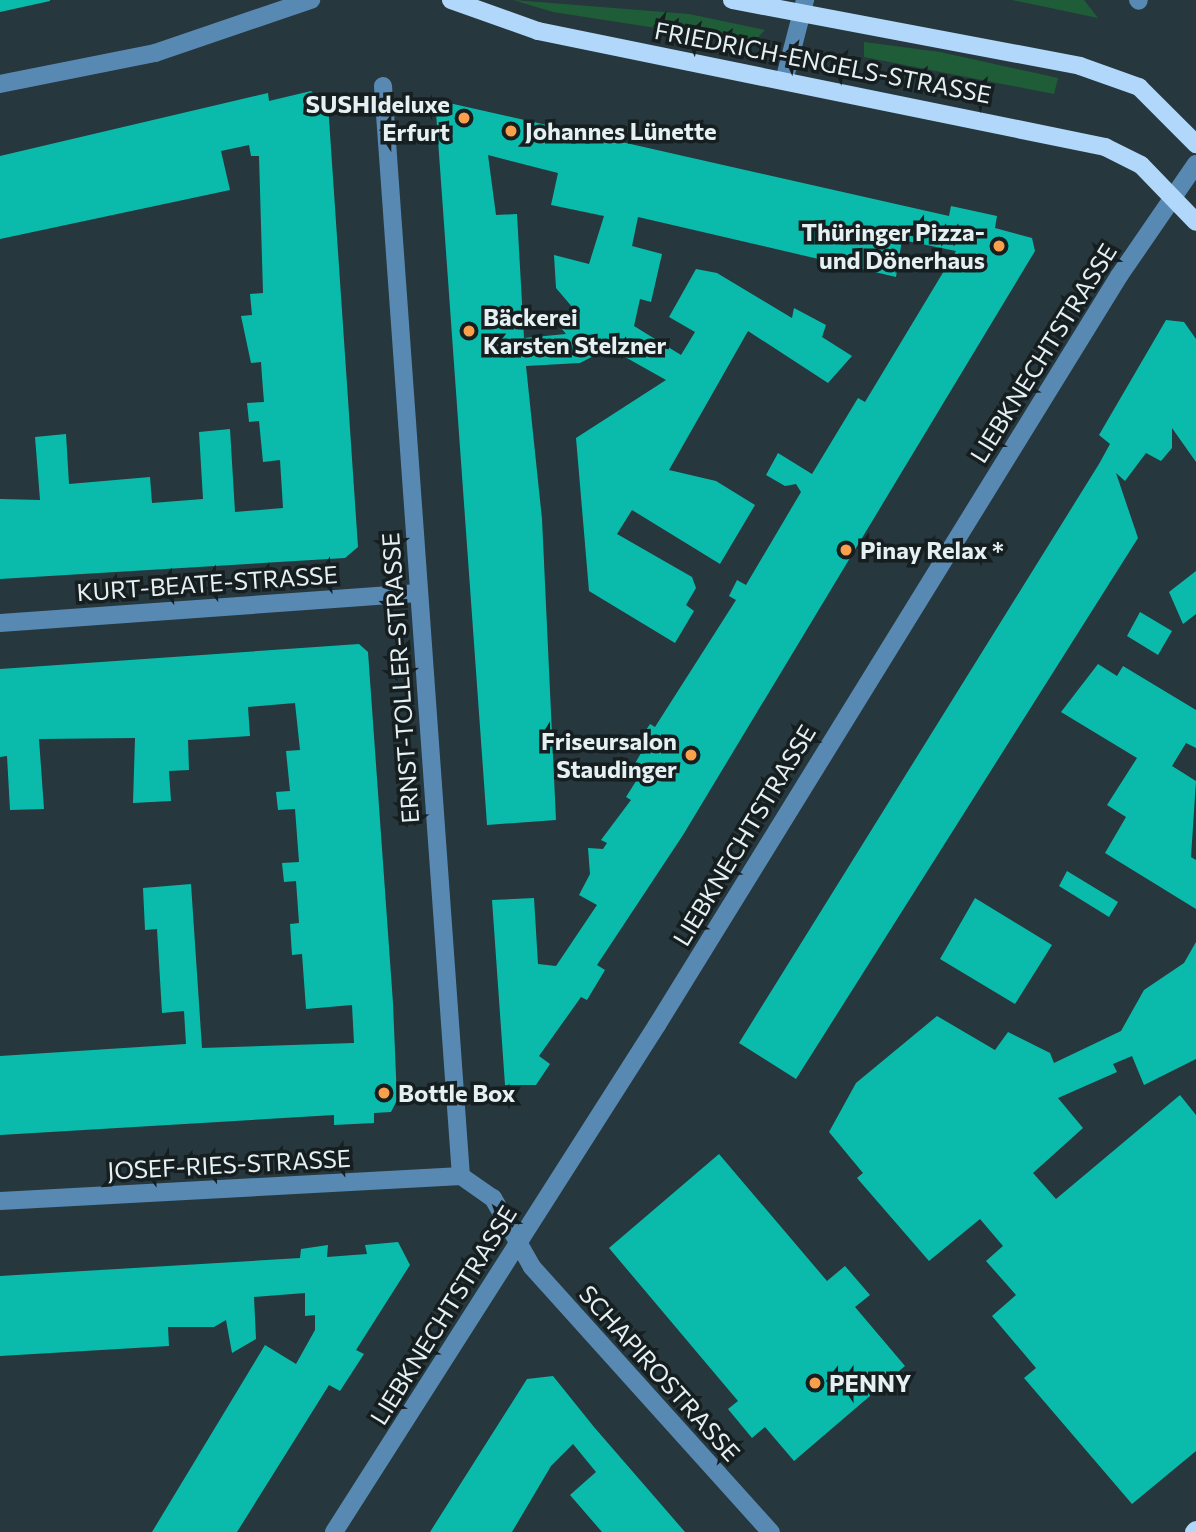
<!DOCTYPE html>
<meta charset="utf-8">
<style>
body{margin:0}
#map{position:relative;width:1196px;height:1532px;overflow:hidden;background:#26383d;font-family:Commissioner,sans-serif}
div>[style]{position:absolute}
.green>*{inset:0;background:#1f5d38}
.building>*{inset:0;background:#0abbab}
.minor>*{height:18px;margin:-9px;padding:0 9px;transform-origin:9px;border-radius:9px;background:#5889b3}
.major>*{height:18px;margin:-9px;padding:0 9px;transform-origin:9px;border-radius:9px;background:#b1d8fa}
.dots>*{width:19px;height:19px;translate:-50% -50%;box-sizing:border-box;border:4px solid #161e20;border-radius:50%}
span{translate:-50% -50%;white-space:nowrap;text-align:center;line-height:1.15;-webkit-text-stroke:7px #161e20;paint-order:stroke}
.street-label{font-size:24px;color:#e5f0f3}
.poi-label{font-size:24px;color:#e5f0f3;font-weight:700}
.right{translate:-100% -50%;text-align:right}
.left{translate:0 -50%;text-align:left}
</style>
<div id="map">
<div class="green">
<div style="clip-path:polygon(513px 0,689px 14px,765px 30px,753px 43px,553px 12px)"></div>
<div style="clip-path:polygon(1012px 0,1084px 0,1098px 18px)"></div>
<div style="clip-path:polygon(864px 42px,940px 52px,1058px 78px,1054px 94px,864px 57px)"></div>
</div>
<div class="building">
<div style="clip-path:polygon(0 0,50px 0,50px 1px,0 12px)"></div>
<div style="clip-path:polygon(311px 91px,328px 104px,358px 547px,345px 558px,0 579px,0 499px,40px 500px,35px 437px,66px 434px,69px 484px,150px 477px,152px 503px,203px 499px,199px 432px,230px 429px,235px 512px,283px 508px,280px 460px,263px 462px,259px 421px,249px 422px,247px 403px,264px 402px,262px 377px,261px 362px,251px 363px,241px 316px,252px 315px,250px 294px,263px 293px,259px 156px,251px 156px,249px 145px,221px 151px,230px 190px,0 239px,0 156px,268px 93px,269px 101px)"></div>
<div style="clip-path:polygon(evenodd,449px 103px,949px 216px,951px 206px,997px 216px,995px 228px,1032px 238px,1035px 251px,683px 835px,597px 965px,605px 970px,587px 1000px,581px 997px,539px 1056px,550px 1064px,536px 1085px,505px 1085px,492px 900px,534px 898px,538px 964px,556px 966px,597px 905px,579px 895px,590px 874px,588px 848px,603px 849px,607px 843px,601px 840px,631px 800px,626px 797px,638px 778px,630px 772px,644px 748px,637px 744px,650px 724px,655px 727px,736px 600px,729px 596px,737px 580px,746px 585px,801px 492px,796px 484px,785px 486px,766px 475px,778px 453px,812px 474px,858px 398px,865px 402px,956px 251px,902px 240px,896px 277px,638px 217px,632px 246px,662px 254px,651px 302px,640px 299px,634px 326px,681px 355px,695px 332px,669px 317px,696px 269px,717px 273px,792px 318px,794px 308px,826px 325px,822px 337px,852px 356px,828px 383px,748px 331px,669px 470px,716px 481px,755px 505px,720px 564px,632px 510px,617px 534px,692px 577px,696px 588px,686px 605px,694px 611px,675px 643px,589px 591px,576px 438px,666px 380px,609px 348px,580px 363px,526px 366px,542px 519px,556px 820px,487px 825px,436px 112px,449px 103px,488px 155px,558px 173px,551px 205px,604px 216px,589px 264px,554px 255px,556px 288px,579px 315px,562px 329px,566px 334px,524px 338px,517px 214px,496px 215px,488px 155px)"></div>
<div style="clip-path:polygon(1166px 320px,1184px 322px,1196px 339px,1196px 462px,1172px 428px,1172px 448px,1161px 461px,1146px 453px,1125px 481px,1116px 473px,1138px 538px,796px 1079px,739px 1043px,1099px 464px,1110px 444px,1099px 435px)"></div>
<div style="clip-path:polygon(1196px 571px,1196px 614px,1183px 624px,1169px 592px)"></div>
<div style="clip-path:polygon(1140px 612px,1172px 631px,1158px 655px,1127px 636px)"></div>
<div style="clip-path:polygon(359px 644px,368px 652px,393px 1003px,397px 1100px,391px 1112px,374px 1113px,374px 1123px,334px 1125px,334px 1115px,0 1135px,0 1056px,186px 1044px,184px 1011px,162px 1013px,157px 929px,145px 930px,143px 888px,191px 884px,202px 1048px,354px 1043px,352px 1005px,306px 1009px,302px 954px,292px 955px,290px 924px,299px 923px,296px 881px,284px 882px,282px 863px,299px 862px,295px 809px,278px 810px,276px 792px,290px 791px,286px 751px,300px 750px,295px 703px,248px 707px,250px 736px,188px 740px,189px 770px,169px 771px,171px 801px,133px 803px,135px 738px,39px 739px,44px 809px,10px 810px,7px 756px,0 757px,0 669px)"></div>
<div style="clip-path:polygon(1098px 664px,1117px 676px,1123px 666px,1196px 710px,1196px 748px,1186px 743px,1172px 766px,1196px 781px,1191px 857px,1196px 860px,1196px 909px,1105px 853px,1126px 817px,1107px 805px,1137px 758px,1061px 712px)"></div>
<div style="clip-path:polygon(1067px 871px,1118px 902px,1109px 917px,1059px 886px)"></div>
<div style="clip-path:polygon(975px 898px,1052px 945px,1015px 1004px,940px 959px)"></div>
<div style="clip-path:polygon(1196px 942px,1196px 1059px,1144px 1085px,1132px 1056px,1113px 1064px,1117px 1072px,1058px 1098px,1083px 1128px,1033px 1173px,1056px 1199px,1180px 1095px,1196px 1115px,1196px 1451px,1132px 1504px,1024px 1378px,1036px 1368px,992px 1316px,1016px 1295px,986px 1261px,1003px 1246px,980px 1219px,929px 1261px,857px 1178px,863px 1173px,829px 1132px,856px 1083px,937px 1016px,995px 1050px,1008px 1032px,1050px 1053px,1054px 1063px,1121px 1031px,1144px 990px,1184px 963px)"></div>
<div style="clip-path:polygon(719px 1154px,827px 1281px,845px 1266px,870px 1295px,855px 1307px,905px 1366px,794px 1461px,765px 1427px,752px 1438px,728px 1409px,738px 1401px,609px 1248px)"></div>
<div style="clip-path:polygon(398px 1242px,410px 1265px,356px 1350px,364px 1354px,340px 1391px,329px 1385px,237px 1532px,145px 1532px,152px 1532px,265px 1345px,296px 1364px,315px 1330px,315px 1315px,305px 1316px,305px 1293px,254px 1297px,256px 1339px,232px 1353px,226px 1320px,214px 1327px,168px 1327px,169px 1346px,0 1356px,0 1276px,300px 1258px,301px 1249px,328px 1245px,327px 1257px,367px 1254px,365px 1245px)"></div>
<div style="clip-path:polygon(553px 1376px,594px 1427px,685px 1532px,602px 1532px,570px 1495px,596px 1472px,573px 1444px,551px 1466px,512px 1532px,430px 1532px,527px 1379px)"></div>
</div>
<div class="minor">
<div style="left:1138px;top:0;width:1px;rotate:45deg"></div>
<div style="left:785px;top:77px;width:80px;rotate:-75.4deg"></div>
<div style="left:0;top:84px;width:158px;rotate:-11.3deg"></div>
<div style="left:155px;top:53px;width:165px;rotate:-18.8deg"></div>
<div style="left:383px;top:86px;width:1093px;rotate:85.91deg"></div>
<div style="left:461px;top:1176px;width:39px;rotate:35deg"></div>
<div style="left:493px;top:1198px;width:79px;rotate:60.5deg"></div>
<div style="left:532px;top:1267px;width:357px;rotate:48deg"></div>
<div style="left:0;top:623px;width:419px;rotate:-4.1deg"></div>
<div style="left:0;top:1201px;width:462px;rotate:-3.1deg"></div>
<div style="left:334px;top:1532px;width:601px;rotate:-57.5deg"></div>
<div style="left:657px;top:1025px;width:880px;rotate:-58.33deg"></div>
<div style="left:1119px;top:276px;width:136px;rotate:-55.5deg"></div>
</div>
<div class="major">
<div style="left:451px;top:0;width:92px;rotate:19.6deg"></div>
<div style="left:538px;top:31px;width:579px;rotate:11.56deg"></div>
<div style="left:1105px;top:147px;width:40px;rotate:26.6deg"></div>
<div style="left:1141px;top:165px;width:79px;rotate:46deg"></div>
<div style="left:732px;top:0;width:354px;rotate:10.7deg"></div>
<div style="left:1080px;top:66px;width:63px;rotate:19.6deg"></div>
<div style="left:1139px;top:87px;width:81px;rotate:45deg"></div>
<div style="left:1194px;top:1532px;width:3px;rotate:-45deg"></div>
</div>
<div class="dots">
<div style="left:464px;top:118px;background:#f9a04c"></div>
<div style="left:511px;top:131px;background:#f9a04c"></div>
<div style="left:999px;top:246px;background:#f9a04c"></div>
<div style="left:469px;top:331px;background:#f9a04c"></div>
<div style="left:846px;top:550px;background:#f9a04c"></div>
<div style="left:691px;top:755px;background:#f9a04c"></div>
<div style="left:384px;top:1093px;background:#f9a04c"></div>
<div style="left:815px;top:1383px;background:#f9a04c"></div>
</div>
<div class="street-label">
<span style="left:823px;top:62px;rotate:11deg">FRIEDRICH-ENGELS-STRASSE</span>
<span style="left:1043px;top:353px;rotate:-58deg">LIEBKNECHTSTRASSE</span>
<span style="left:207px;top:583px;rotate:-4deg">KURT-BEATE-STRASSE</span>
<span style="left:400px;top:678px;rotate:-94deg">ERNST-TOLLER-STRASSE</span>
<span style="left:744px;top:835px;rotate:-59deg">LIEBKNECHTSTRASSE</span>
<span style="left:229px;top:1164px;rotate:-3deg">JOSEF-RIES-STRASSE</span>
<span style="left:443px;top:1315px;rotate:-58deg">LIEBKNECHTSTRASSE</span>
<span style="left:660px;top:1373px;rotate:48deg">SCHAPIROSTRASSE</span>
</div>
<div class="poi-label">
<span class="right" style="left:450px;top:118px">SUSHIdeluxe<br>Erfurt</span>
<span class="left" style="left:525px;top:131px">Johannes Lünette</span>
<span class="right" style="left:985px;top:246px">Thüringer Pizza-<br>und Dönerhaus</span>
<span class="left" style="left:483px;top:331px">Bäckerei<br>Karsten Stelzner</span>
<span class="left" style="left:860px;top:550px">Pinay Relax *</span>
<span class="right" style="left:677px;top:755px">Friseursalon<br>Staudinger</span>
<span class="left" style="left:398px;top:1093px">Bottle Box</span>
<span class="left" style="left:829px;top:1383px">PENNY</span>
</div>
</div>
